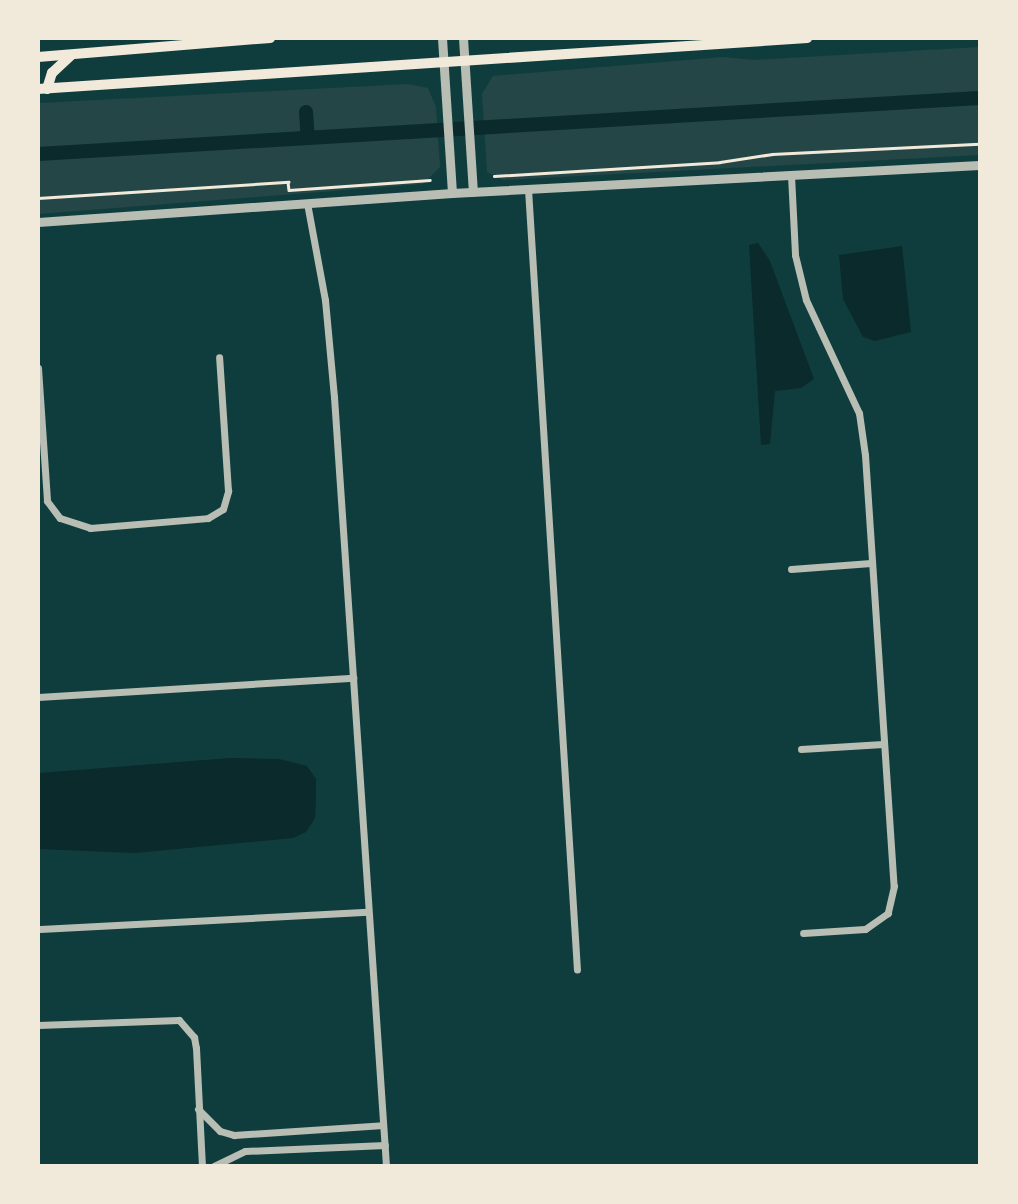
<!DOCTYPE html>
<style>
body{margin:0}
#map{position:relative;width:1018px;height:1204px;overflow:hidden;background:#0f3d3e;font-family:Manrope,sans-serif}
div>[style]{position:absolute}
.green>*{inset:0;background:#244646}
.water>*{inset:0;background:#0a2a2b}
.canal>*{height:14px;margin:-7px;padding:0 7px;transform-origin:7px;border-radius:7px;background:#0a2a2b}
.path>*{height:2.5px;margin:-1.25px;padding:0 1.25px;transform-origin:1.25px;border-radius:1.25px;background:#f1e9da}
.minor>*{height:7px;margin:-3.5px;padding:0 3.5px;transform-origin:3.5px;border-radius:3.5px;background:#b8beb3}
.tertiary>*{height:9px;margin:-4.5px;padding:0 4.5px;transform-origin:4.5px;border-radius:4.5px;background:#b8beb3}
.primary>*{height:10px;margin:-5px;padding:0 5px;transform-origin:5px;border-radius:5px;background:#f1e9da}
span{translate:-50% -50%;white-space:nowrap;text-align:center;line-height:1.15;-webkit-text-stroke:6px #f1e9da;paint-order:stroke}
.frame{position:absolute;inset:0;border:40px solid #f1e9da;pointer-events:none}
</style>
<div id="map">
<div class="green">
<div style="clip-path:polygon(979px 47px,979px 155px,503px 180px,487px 172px,482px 94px,493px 76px,723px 57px,753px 60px)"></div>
<div style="clip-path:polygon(408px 84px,428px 88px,436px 107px,440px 167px,423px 184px,39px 214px,39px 103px)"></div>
</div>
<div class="water">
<div style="clip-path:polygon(758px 243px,770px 261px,814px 379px,801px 388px,775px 391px,770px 444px,761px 445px,749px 245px)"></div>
<div style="clip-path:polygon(902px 246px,911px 332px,875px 341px,863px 337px,843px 299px,839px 255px)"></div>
<div style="clip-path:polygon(230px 758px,279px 759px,307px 766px,316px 779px,316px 796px,315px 818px,306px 832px,293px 838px,135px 853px,39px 849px,39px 773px)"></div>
</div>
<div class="canal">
<div style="left:306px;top:112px;width:26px;rotate:86deg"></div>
<div style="left:38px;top:154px;width:943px;rotate:-3.41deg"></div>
</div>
<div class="path">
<div style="left:494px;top:176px;width:226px;rotate:-3.5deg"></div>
<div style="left:720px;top:162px;width:53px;rotate:-8.7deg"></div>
<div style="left:772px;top:154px;width:207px;rotate:-2.8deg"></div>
<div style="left:38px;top:198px;width:251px;rotate:-3.7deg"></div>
<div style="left:288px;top:182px;width:8px;rotate:83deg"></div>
<div style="left:289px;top:190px;width:141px;rotate:-4.1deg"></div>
</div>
<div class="minor">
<div style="left:791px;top:175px;width:80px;rotate:87.1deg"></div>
<div style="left:795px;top:255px;width:46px;rotate:76.3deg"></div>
<div style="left:806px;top:300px;width:125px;rotate:64.9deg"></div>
<div style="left:859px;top:413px;width:42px;rotate:81.9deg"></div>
<div style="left:865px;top:455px;width:432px;rotate:86.2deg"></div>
<div style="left:894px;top:886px;width:28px;rotate:103deg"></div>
<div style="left:888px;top:913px;width:28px;rotate:145deg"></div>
<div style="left:865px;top:929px;width:62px;rotate:176.3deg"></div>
<div style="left:528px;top:189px;width:782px;rotate:86.41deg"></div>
<div style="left:307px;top:203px;width:99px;rotate:79.5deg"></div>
<div style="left:325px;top:300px;width:97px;rotate:84.7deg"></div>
<div style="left:334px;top:397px;width:771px;rotate:86.13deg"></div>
<div style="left:38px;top:368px;width:133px;rotate:86.1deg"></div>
<div style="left:47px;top:501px;width:21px;rotate:53deg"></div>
<div style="left:60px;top:518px;width:32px;rotate:18deg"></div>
<div style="left:90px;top:528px;width:118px;rotate:-4.8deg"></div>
<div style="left:208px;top:518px;width:17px;rotate:-31deg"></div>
<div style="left:223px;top:509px;width:19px;rotate:-74deg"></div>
<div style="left:228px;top:491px;width:134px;rotate:-93.8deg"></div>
<div style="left:791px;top:569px;width:80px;rotate:-4.3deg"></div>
<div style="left:38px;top:697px;width:316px;rotate:-3.5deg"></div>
<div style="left:801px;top:749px;width:82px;rotate:-3.5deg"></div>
<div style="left:40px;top:929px;width:328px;rotate:-3deg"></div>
<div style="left:38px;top:1025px;width:141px;rotate:-2deg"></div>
<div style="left:179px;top:1020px;width:23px;rotate:49deg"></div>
<div style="left:194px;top:1037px;width:11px;rotate:80deg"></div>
<div style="left:196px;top:1048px;width:118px;rotate:87.1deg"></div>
<div style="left:198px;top:1109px;width:31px;rotate:45deg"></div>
<div style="left:220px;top:1131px;width:15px;rotate:16deg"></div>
<div style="left:234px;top:1135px;width:149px;rotate:-3.8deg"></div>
<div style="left:214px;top:1166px;width:34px;rotate:-26deg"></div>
<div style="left:245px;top:1151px;width:140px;rotate:-2.5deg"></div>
</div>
<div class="tertiary">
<div style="left:442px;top:38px;width:155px;rotate:86.3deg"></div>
<div style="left:463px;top:38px;width:154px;rotate:86.3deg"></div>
<div style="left:38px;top:222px;width:415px;rotate:-4deg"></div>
<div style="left:452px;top:193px;width:528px;rotate:-3.04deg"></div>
</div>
<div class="primary">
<div style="left:38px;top:57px;width:233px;rotate:-4.7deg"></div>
<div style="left:38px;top:89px;width:771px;rotate:-3.79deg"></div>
<div style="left:47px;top:89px;width:17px;rotate:-73deg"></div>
<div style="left:52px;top:73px;width:26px;rotate:-43deg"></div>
</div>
<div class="frame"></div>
</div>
